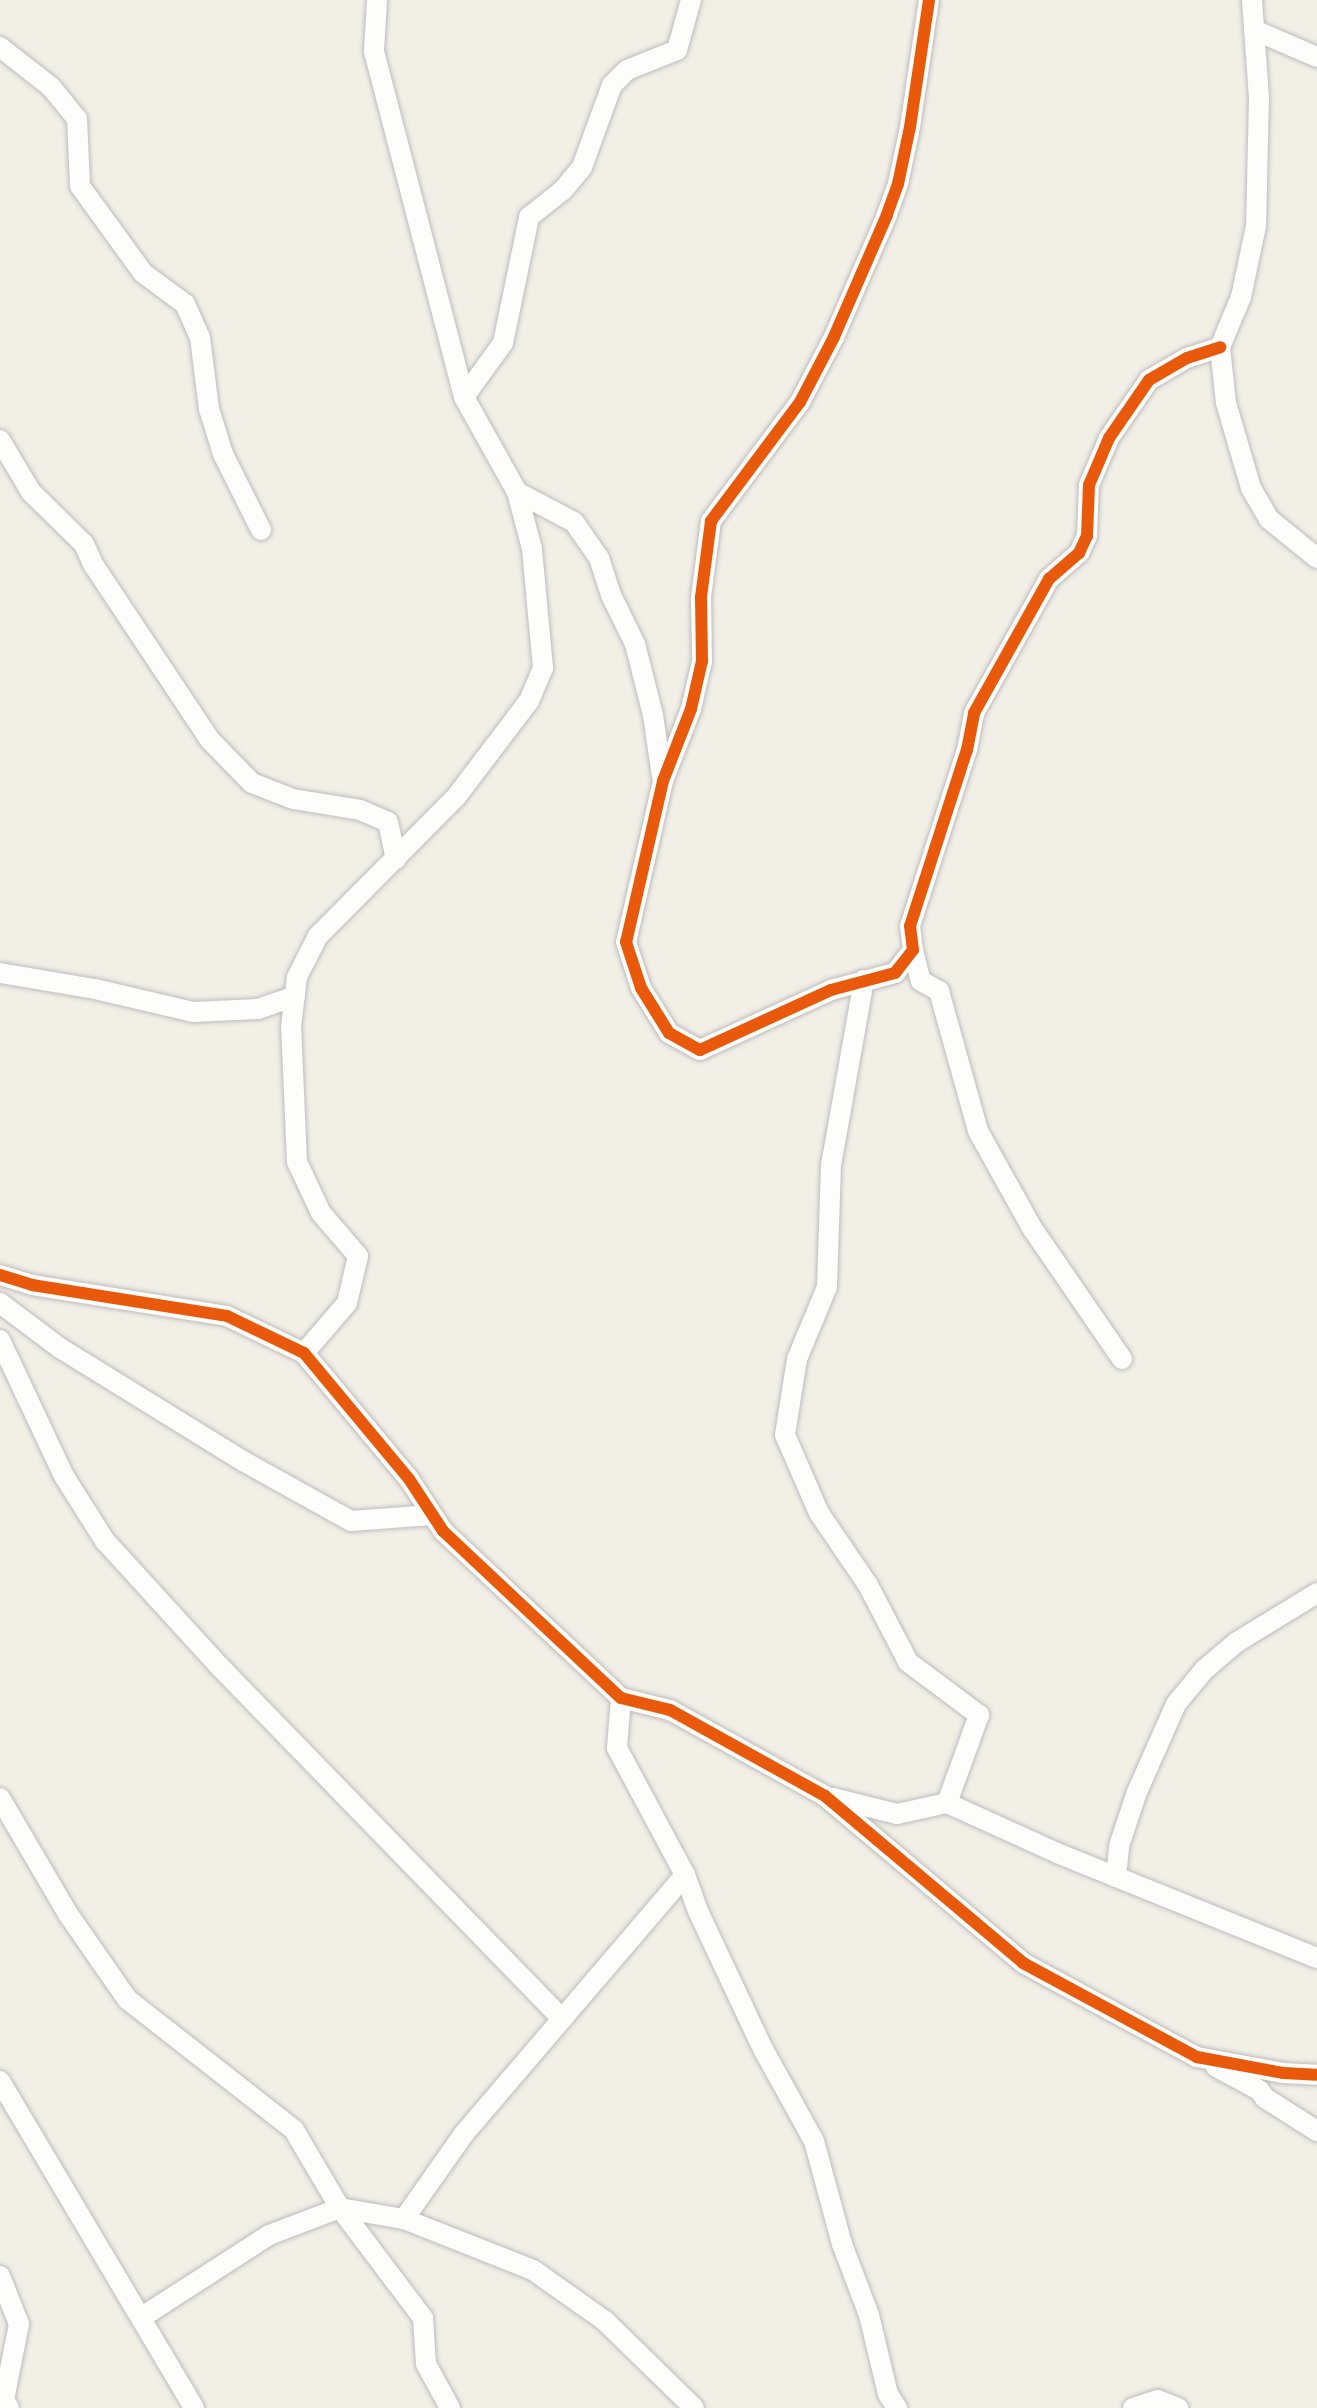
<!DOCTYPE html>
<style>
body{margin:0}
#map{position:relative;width:1317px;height:2408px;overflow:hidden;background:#f2efe7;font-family:Vollkorn,serif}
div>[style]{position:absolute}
.roads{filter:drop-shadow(0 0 2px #bcbcbc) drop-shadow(0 0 2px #bcbcbc)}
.street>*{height:20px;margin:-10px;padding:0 10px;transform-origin:10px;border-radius:10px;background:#fdfdfb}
.cycleway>*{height:12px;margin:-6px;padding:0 6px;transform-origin:6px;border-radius:6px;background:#e8590c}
span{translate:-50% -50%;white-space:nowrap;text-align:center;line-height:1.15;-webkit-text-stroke:8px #fff;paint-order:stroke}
</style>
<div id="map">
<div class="roads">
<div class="street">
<div style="left:929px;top:0;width:128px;rotate:98.5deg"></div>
<div style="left:910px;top:127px;width:58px;rotate:101.9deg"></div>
<div style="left:898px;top:184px;width:33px;rotate:110deg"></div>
<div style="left:887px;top:215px;width:133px;rotate:113.5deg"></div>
<div style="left:834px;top:337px;width:73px;rotate:117.6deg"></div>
<div style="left:800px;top:402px;width:149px;rotate:126.8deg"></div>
<div style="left:711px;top:521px;width:77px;rotate:97.5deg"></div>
<div style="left:701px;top:597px;width:64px;rotate:89.1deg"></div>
<div style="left:702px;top:661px;width:49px;rotate:102.9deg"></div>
<div style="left:691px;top:709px;width:77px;rotate:111.3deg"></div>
<div style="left:663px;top:781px;width:165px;rotate:102.9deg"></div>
<div style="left:626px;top:942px;width:48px;rotate:71.9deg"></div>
<div style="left:641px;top:988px;width:53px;rotate:58.1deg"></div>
<div style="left:669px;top:1033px;width:35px;rotate:29deg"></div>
<div style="left:700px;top:1050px;width:144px;rotate:-24.6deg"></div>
<div style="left:831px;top:990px;width:66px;rotate:-14.9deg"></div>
<div style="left:895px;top:973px;width:29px;rotate:-52deg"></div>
<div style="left:913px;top:950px;width:24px;rotate:-97deg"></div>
<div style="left:910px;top:926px;width:185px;rotate:-72.1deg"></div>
<div style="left:967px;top:750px;width:38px;rotate:-79deg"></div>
<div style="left:974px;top:713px;width:154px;rotate:-60.8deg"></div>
<div style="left:1049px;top:579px;width:40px;rotate:-41deg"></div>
<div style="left:1079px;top:553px;width:19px;rotate:-65deg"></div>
<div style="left:1087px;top:536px;width:51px;rotate:-87.8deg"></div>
<div style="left:1089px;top:485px;width:51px;rotate:-66.9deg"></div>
<div style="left:1109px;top:438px;width:70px;rotate:-55.4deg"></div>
<div style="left:1149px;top:380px;width:44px;rotate:-30.1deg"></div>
<div style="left:1187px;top:358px;width:35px;rotate:-18deg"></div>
<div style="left:1252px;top:0;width:97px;rotate:85.9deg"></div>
<div style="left:1259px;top:97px;width:129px;rotate:91.3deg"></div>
<div style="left:1256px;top:226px;width:73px;rotate:101.9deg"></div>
<div style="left:1241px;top:297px;width:54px;rotate:112.8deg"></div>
<div style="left:1220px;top:347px;width:56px;rotate:83.9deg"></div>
<div style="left:1226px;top:403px;width:89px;rotate:73.6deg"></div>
<div style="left:1251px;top:488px;width:36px;rotate:60deg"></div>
<div style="left:1269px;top:519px;width:62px;rotate:39.1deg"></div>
<div style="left:1254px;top:30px;width:69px;rotate:23.2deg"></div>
<div style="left:0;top:47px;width:65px;rotate:38.1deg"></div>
<div style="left:51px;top:87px;width:41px;rotate:50.9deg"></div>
<div style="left:77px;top:119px;width:67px;rotate:87.4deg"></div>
<div style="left:80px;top:186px;width:107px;rotate:54.1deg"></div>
<div style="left:143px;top:273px;width:52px;rotate:36.4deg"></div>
<div style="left:185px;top:304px;width:36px;rotate:66deg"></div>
<div style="left:200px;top:337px;width:73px;rotate:82.9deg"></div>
<div style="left:209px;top:409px;width:47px;rotate:72.7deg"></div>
<div style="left:223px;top:454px;width:85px;rotate:63.4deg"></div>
<div style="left:464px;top:397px;width:67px;rotate:-54.2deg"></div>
<div style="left:503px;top:343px;width:129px;rotate:-78.3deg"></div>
<div style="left:529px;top:217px;width:43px;rotate:-38.5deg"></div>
<div style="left:563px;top:190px;width:30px;rotate:-50deg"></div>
<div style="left:582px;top:167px;width:87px;rotate:-69.9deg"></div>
<div style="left:612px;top:85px;width:21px;rotate:-45deg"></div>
<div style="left:627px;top:70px;width:54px;rotate:-21.8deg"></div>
<div style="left:677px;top:50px;width:52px;rotate:-74.4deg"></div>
<div style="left:0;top:440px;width:61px;rotate:59.2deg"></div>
<div style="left:31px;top:492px;width:74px;rotate:44.5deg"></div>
<div style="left:84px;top:544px;width:22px;rotate:66deg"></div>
<div style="left:93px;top:564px;width:211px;rotate:56.4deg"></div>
<div style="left:210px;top:740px;width:60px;rotate:45.7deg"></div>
<div style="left:252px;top:783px;width:44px;rotate:21.3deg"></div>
<div style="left:293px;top:799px;width:68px;rotate:9.3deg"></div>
<div style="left:360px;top:810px;width:30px;rotate:23deg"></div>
<div style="left:388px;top:822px;width:38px;rotate:78deg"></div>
<div style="left:517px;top:492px;width:64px;rotate:27.8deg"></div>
<div style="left:574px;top:522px;width:44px;rotate:55.2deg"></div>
<div style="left:599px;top:558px;width:39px;rotate:72deg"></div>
<div style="left:611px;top:595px;width:55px;rotate:63.9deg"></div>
<div style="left:635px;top:644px;width:73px;rotate:75.8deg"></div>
<div style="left:653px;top:715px;width:63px;rotate:81.7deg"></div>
<div style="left:913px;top:950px;width:32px;rotate:76deg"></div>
<div style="left:921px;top:981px;width:21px;rotate:29deg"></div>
<div style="left:939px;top:991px;width:145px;rotate:74.4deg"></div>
<div style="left:978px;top:1131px;width:111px;rotate:60.9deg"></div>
<div style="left:1032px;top:1228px;width:159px;rotate:55.5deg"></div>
<div style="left:0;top:973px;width:96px;rotate:9.6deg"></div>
<div style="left:95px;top:989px;width:101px;rotate:13.2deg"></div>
<div style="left:193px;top:1012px;width:65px;rotate:-2.6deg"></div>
<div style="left:258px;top:1009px;width:39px;rotate:-19deg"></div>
<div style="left:864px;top:980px;width:188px;rotate:100.1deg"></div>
<div style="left:831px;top:1165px;width:122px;rotate:91.9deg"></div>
<div style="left:827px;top:1287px;width:78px;rotate:112.6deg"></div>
<div style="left:797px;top:1359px;width:77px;rotate:99deg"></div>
<div style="left:785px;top:1435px;width:85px;rotate:66.4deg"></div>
<div style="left:819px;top:1513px;width:87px;rotate:55.8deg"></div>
<div style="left:868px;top:1585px;width:87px;rotate:62.5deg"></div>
<div style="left:908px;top:1662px;width:89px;rotate:36.7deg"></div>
<div style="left:979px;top:1715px;width:94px;rotate:110deg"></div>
<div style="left:0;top:1275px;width:34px;rotate:17deg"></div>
<div style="left:32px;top:1285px;width:197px;rotate:9deg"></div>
<div style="left:227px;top:1316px;width:85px;rotate:25.7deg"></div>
<div style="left:304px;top:1353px;width:164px;rotate:50.2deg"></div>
<div style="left:409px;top:1479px;width:62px;rotate:56.8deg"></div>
<div style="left:443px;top:1531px;width:244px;rotate:43.2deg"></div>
<div style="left:621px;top:1698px;width:50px;rotate:13.8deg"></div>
<div style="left:670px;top:1710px;width:177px;rotate:29deg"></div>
<div style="left:825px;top:1796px;width:259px;rotate:40.1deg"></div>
<div style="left:1023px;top:1963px;width:198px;rotate:28.4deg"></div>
<div style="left:1197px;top:2057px;width:87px;rotate:10.5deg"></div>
<div style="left:1283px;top:2073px;width:34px;rotate:3deg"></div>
<div style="left:0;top:1303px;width:75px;rotate:36.9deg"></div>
<div style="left:60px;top:1348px;width:215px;rotate:31.7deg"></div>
<div style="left:243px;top:1461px;width:124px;rotate:29.1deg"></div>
<div style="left:351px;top:1521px;width:81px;rotate:-4.2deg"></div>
<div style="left:0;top:1340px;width:150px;rotate:64.8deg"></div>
<div style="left:64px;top:1476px;width:77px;rotate:57.8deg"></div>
<div style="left:105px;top:1541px;width:171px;rotate:47.6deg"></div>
<div style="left:220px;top:1667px;width:491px;rotate:45.8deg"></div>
<div style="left:304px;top:1353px;width:66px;rotate:-49.3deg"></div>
<div style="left:347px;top:1303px;width:48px;rotate:-76.8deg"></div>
<div style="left:358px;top:1256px;width:57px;rotate:-130.7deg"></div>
<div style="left:321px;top:1213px;width:56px;rotate:-115.2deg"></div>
<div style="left:297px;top:1162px;width:135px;rotate:-92.5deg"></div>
<div style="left:291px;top:1027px;width:50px;rotate:-83.2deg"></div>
<div style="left:297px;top:977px;width:46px;rotate:-62.9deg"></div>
<div style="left:318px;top:936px;width:196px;rotate:-45.2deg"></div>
<div style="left:456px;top:797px;width:121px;rotate:-52.8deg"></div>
<div style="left:529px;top:701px;width:36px;rotate:-67deg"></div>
<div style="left:543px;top:668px;width:120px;rotate:-95.3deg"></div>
<div style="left:532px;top:549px;width:59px;rotate:-104.7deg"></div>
<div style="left:517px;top:492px;width:109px;rotate:-119.2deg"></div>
<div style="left:464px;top:397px;width:358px;rotate:-104.6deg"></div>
<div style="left:374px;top:51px;width:51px;rotate:-86.6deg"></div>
<div style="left:621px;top:1698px;width:50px;rotate:94.6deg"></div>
<div style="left:617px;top:1748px;width:144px;rotate:61.8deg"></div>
<div style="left:685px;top:1875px;width:38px;rotate:70deg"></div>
<div style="left:698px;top:1911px;width:153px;rotate:64.8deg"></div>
<div style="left:763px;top:2049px;width:105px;rotate:61deg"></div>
<div style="left:814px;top:2141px;width:107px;rotate:74.8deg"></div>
<div style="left:842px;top:2244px;width:76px;rotate:69.2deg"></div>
<div style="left:869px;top:2315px;width:81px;rotate:76.5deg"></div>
<div style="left:888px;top:2394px;width:17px;rotate:57deg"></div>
<div style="left:0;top:1798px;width:134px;rotate:59.6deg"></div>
<div style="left:68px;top:1914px;width:103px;rotate:55.2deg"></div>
<div style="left:127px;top:1999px;width:212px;rotate:38.1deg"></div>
<div style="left:294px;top:2130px;width:91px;rotate:59.5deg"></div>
<div style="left:340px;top:2208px;width:138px;rotate:53deg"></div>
<div style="left:423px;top:2318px;width:46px;rotate:86.3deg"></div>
<div style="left:426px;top:2364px;width:50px;rotate:61.4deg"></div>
<div style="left:833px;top:1798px;width:66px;rotate:14deg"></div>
<div style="left:897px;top:1814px;width:51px;rotate:-12.4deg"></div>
<div style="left:947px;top:1803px;width:121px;rotate:24.4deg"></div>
<div style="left:1057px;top:1853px;width:280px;rotate:22deg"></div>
<div style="left:1116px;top:1877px;width:31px;rotate:-84deg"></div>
<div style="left:1119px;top:1846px;width:57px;rotate:-71.6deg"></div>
<div style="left:1137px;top:1792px;width:96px;rotate:-66.1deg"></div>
<div style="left:1176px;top:1704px;width:44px;rotate:-50.5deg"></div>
<div style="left:1204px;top:1670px;width:43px;rotate:-40.3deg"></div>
<div style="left:1237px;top:1642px;width:94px;rotate:-31.5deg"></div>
<div style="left:1216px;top:2067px;width:49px;rotate:28.1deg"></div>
<div style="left:1259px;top:2090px;width:10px;rotate:53deg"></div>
<div style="left:1265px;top:2098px;width:62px;rotate:32.4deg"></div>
<div style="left:0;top:2081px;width:380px;rotate:59.3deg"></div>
<div style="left:404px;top:2219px;width:103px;rotate:-54.9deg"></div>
<div style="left:463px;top:2135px;width:342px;rotate:-49.5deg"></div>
<div style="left:0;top:2276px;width:52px;rotate:68.4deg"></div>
<div style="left:19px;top:2324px;width:77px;rotate:101.2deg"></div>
<div style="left:4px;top:2400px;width:9px;rotate:58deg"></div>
<div style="left:142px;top:2317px;width:151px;rotate:-32.8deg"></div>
<div style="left:269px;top:2235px;width:76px;rotate:-20.8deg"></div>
<div style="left:340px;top:2208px;width:65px;rotate:9.8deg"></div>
<div style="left:404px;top:2219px;width:139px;rotate:21.6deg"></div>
<div style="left:533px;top:2270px;width:88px;rotate:35.3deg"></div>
<div style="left:605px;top:2321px;width:124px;rotate:44.3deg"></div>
<div style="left:1133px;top:2408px;width:26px;rotate:-18deg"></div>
<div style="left:1158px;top:2400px;width:22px;rotate:22deg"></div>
</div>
</div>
<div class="cycleway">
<div style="left:929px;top:0;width:128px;rotate:98.5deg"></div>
<div style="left:910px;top:127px;width:58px;rotate:101.9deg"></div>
<div style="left:898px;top:184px;width:33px;rotate:110deg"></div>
<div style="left:887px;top:215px;width:133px;rotate:113.5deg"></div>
<div style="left:834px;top:337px;width:73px;rotate:117.6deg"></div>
<div style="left:800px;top:402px;width:149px;rotate:126.8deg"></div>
<div style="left:711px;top:521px;width:77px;rotate:97.5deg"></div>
<div style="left:701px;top:597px;width:64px;rotate:89.1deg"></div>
<div style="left:702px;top:661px;width:49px;rotate:102.9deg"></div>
<div style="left:691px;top:709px;width:77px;rotate:111.3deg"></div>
<div style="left:663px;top:781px;width:165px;rotate:102.9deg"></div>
<div style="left:626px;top:942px;width:48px;rotate:71.9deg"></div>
<div style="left:641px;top:988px;width:53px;rotate:58.1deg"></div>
<div style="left:669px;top:1033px;width:35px;rotate:29deg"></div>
<div style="left:700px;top:1050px;width:144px;rotate:-24.6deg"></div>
<div style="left:831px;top:990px;width:66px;rotate:-14.9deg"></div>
<div style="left:895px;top:973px;width:29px;rotate:-52deg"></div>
<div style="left:913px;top:950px;width:24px;rotate:-97deg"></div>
<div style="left:910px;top:926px;width:185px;rotate:-72.1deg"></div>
<div style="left:967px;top:750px;width:38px;rotate:-79deg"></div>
<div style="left:974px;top:713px;width:154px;rotate:-60.8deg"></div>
<div style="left:1049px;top:579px;width:40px;rotate:-41deg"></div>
<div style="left:1079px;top:553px;width:19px;rotate:-65deg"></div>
<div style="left:1087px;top:536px;width:51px;rotate:-87.8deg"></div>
<div style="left:1089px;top:485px;width:51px;rotate:-66.9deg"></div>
<div style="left:1109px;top:438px;width:70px;rotate:-55.4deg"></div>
<div style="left:1149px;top:380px;width:44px;rotate:-30.1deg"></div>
<div style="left:1187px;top:358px;width:35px;rotate:-18deg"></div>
<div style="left:0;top:1275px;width:34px;rotate:17deg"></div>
<div style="left:32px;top:1285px;width:197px;rotate:9deg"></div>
<div style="left:227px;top:1316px;width:85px;rotate:25.7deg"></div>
<div style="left:304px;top:1353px;width:164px;rotate:50.2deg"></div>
<div style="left:409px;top:1479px;width:62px;rotate:56.8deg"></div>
<div style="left:443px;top:1531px;width:244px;rotate:43.2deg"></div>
<div style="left:621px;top:1698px;width:50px;rotate:13.8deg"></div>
<div style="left:670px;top:1710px;width:177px;rotate:29deg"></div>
<div style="left:825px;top:1796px;width:259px;rotate:40.1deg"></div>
<div style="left:1023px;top:1963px;width:198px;rotate:28.4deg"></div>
<div style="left:1197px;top:2057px;width:87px;rotate:10.5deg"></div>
<div style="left:1283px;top:2073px;width:34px;rotate:3deg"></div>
</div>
</div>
